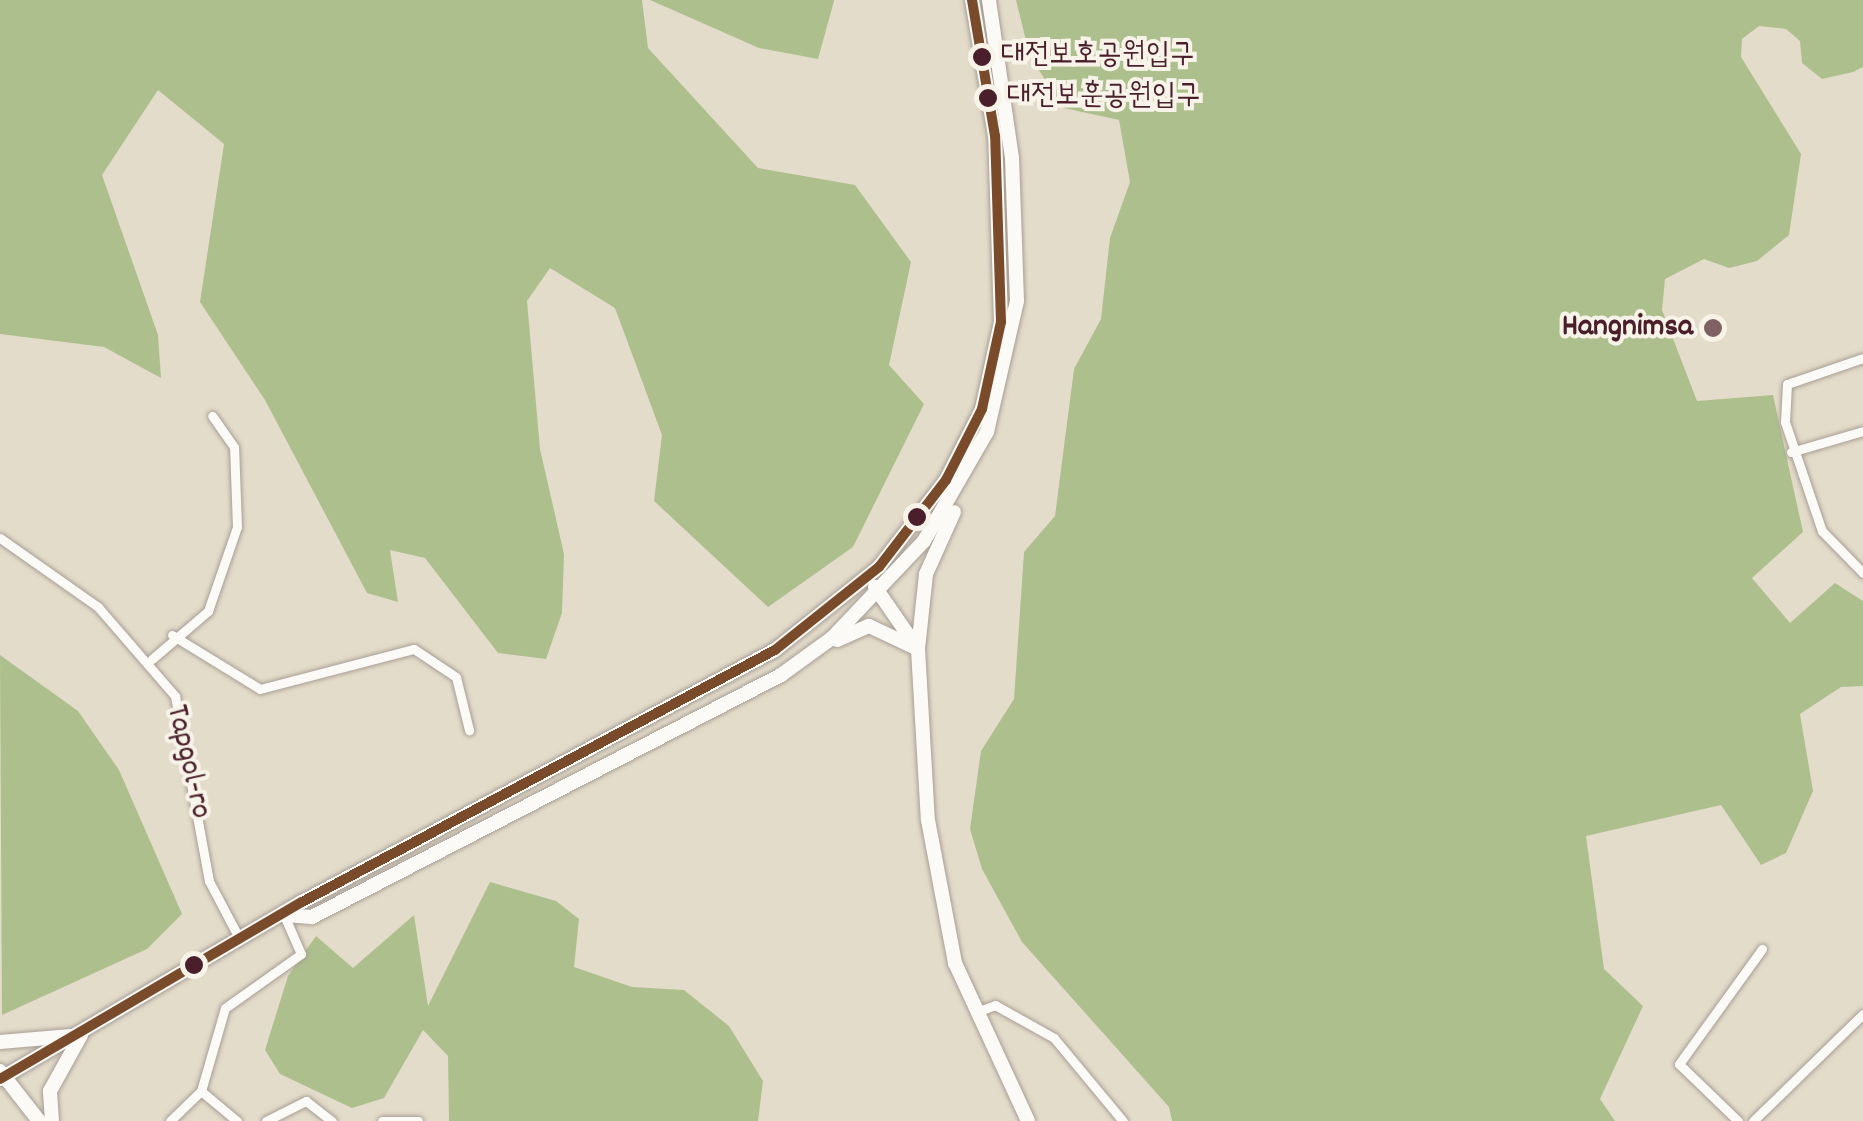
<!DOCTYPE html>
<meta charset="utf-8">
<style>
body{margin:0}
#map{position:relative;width:1863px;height:1121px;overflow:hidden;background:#e4dcca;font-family:Dekko,"Poor Story",sans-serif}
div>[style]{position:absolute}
.forest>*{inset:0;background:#aebf8e}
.roads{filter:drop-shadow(0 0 2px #a89e96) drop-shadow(0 0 2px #a89e96)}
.street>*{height:9px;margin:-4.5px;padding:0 4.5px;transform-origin:4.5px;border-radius:4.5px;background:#fbfaf7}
.secondary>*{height:14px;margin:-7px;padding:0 7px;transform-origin:7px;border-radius:7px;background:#fbfaf7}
.bus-1>*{height:10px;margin:-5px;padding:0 5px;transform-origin:5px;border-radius:5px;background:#7a4b2a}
.dots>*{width:28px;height:28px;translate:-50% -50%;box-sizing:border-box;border:5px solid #f7f3e8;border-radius:50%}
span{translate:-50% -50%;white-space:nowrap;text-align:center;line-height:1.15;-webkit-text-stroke:8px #f7f3e8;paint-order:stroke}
.bus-label{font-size:30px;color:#4a1f2b}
.left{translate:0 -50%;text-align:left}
.poi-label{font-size:32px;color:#4a1f2b;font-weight:700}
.right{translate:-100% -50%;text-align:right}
.street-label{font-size:32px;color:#4a1f2b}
</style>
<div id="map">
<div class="forest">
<div style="clip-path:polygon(0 0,642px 0,648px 48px,758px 168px,855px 185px,911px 262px,889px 365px,924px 404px,853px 547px,768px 607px,654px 501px,662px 435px,615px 308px,550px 268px,527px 301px,540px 449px,564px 554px,562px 613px,546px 659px,498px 653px,425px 558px,390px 550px,398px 602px,367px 593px,265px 400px,200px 302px,224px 144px,158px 90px,102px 175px,158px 335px,161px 378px,104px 347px,0 334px)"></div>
<div style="clip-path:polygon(650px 0,834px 0,834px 1px,818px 59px,759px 48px)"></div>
<div style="clip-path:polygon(1016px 0,1863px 0,1863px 67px,1853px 72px,1822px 79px,1802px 63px,1800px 41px,1786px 29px,1759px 26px,1742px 39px,1741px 57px,1801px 154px,1789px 235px,1757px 261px,1729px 268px,1704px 259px,1665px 279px,1662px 310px,1697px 401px,1773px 395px,1803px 532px,1752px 578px,1790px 623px,1835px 583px,1863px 601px,1863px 686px,1841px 687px,1800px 714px,1813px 791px,1786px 853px,1761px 865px,1721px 805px,1586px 836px,1604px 969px,1643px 1006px,1600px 1099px,1615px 1121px,1172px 1121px,1169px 1107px,1022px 942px,982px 869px,970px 829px,981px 751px,1014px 699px,1024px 552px,1055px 516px,1074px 369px,1101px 319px,1110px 238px,1130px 182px,1119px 120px,1064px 108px,1030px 57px)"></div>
<div style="clip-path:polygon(0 655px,78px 711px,119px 770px,182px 914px,147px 949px,2px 1015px)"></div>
<div style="clip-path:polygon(490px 882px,556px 901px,579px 919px,574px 967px,632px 987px,684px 990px,729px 1026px,763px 1081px,758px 1121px,449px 1121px,448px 1056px,423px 1030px,384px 1098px,352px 1108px,280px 1074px,265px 1050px,288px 976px,316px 936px,353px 968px,414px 915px,428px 1006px)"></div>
</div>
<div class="roads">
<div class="street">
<div style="left:1863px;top:358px;width:80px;rotate:161.1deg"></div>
<div style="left:1787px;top:384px;width:38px;rotate:93deg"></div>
<div style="left:1785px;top:422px;width:115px;rotate:71.3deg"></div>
<div style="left:1822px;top:531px;width:59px;rotate:45.7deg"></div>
<div style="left:1791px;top:452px;width:75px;rotate:-16.3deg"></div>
<div style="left:0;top:538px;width:120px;rotate:35.1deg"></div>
<div style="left:98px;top:607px;width:118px;rotate:49.1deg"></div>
<div style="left:175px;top:696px;width:188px;rotate:79.6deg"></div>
<div style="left:209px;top:881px;width:64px;rotate:62.2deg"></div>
<div style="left:172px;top:635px;width:103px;rotate:31.5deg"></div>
<div style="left:260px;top:689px;width:159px;rotate:-14.6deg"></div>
<div style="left:414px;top:649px;width:50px;rotate:33.7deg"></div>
<div style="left:456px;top:677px;width:55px;rotate:76.2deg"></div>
<div style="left:152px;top:659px;width:74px;rotate:-40.6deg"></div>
<div style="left:208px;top:611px;width:89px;rotate:-71deg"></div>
<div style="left:237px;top:527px;width:80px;rotate:-92.1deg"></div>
<div style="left:234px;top:447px;width:38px;rotate:-125deg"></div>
<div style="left:976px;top:1012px;width:20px;rotate:-20deg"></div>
<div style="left:995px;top:1005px;width:68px;rotate:29.2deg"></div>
<div style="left:1054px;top:1038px;width:108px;rotate:50.3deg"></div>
<div style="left:201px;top:1091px;width:47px;rotate:39.8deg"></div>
<div style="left:170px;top:1121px;width:43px;rotate:-44.1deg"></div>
<div style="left:201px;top:1091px;width:86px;rotate:-73.9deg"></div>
<div style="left:225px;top:1008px;width:93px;rotate:-35.4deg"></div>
<div style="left:301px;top:954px;width:43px;rotate:-113.6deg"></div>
<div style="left:266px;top:1121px;width:45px;rotate:-26.6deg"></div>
<div style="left:306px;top:1101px;width:33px;rotate:38deg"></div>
<div style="left:382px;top:1121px;width:36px"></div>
<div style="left:1738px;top:1121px;width:82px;rotate:-136deg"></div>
<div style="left:1679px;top:1064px;width:142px;rotate:-54.2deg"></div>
<div style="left:1753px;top:1121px;width:153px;rotate:-44.2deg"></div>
</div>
<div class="secondary">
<div style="left:875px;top:587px;width:75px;rotate:55.3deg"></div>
<div style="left:918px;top:649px;width:171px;rotate:86.7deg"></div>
<div style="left:928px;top:820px;width:146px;rotate:79.3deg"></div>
<div style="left:955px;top:963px;width:174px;rotate:65.2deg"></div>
<div style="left:837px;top:640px;width:35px;rotate:-24deg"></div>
<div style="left:869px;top:626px;width:54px;rotate:25.1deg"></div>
<div style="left:918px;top:649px;width:75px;rotate:-83.9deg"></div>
<div style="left:926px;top:574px;width:68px;rotate:-65.7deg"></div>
<div style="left:284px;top:915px;width:28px;rotate:4deg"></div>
<div style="left:312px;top:917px;width:528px;rotate:-27.29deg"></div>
<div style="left:781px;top:675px;width:63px;rotate:-36deg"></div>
<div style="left:832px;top:638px;width:134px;rotate:-46.5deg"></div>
<div style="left:924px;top:541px;width:126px;rotate:-60deg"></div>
<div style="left:987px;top:432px;width:134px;rotate:-77.1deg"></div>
<div style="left:1017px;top:301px;width:143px;rotate:-92deg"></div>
<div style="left:1012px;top:158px;width:160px;rotate:-98.3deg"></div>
<div style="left:0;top:1042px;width:71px;rotate:-4.8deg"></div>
<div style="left:0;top:1071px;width:63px;rotate:52deg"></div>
<div style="left:0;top:1079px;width:350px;rotate:-30.4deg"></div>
<div style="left:302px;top:902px;width:536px;rotate:-28.05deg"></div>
<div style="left:775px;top:650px;width:133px;rotate:-38.6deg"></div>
<div style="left:879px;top:567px;width:110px;rotate:-52.4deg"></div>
<div style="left:946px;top:480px;width:80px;rotate:-63.1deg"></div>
<div style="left:982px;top:409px;width:89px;rotate:-77.7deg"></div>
<div style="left:1001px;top:322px;width:186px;rotate:-91.8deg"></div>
<div style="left:995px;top:136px;width:138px;rotate:-99.6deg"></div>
<div style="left:52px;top:1121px;width:30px;rotate:-94deg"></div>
<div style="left:50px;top:1091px;width:64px;rotate:-61deg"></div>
</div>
</div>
<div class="bus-1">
<div style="left:0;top:1079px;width:350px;rotate:-30.4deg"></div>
<div style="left:302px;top:902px;width:536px;rotate:-28.05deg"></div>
<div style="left:775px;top:650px;width:133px;rotate:-38.6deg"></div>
<div style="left:879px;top:567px;width:110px;rotate:-52.4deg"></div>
<div style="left:946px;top:480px;width:80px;rotate:-63.1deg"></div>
<div style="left:982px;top:409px;width:89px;rotate:-77.7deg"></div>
<div style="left:1001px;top:322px;width:186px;rotate:-91.8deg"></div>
<div style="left:995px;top:136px;width:138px;rotate:-99.6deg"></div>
</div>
<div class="dots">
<div style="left:982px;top:57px;background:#4a1f2b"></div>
<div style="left:988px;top:98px;background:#4a1f2b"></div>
<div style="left:1713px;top:328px;background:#806163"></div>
<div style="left:917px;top:517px;background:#4a1f2b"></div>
<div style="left:194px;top:965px;background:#4a1f2b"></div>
</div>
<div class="bus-label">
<span class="left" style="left:1001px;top:57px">대전보호공원입구</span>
<span class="left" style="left:1007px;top:98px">대전보훈공원입구</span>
</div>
<div class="poi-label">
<span class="right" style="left:1693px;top:328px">Hangnimsa</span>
</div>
<div class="street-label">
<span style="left:187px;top:762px;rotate:77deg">Tapgol-ro</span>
</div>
</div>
